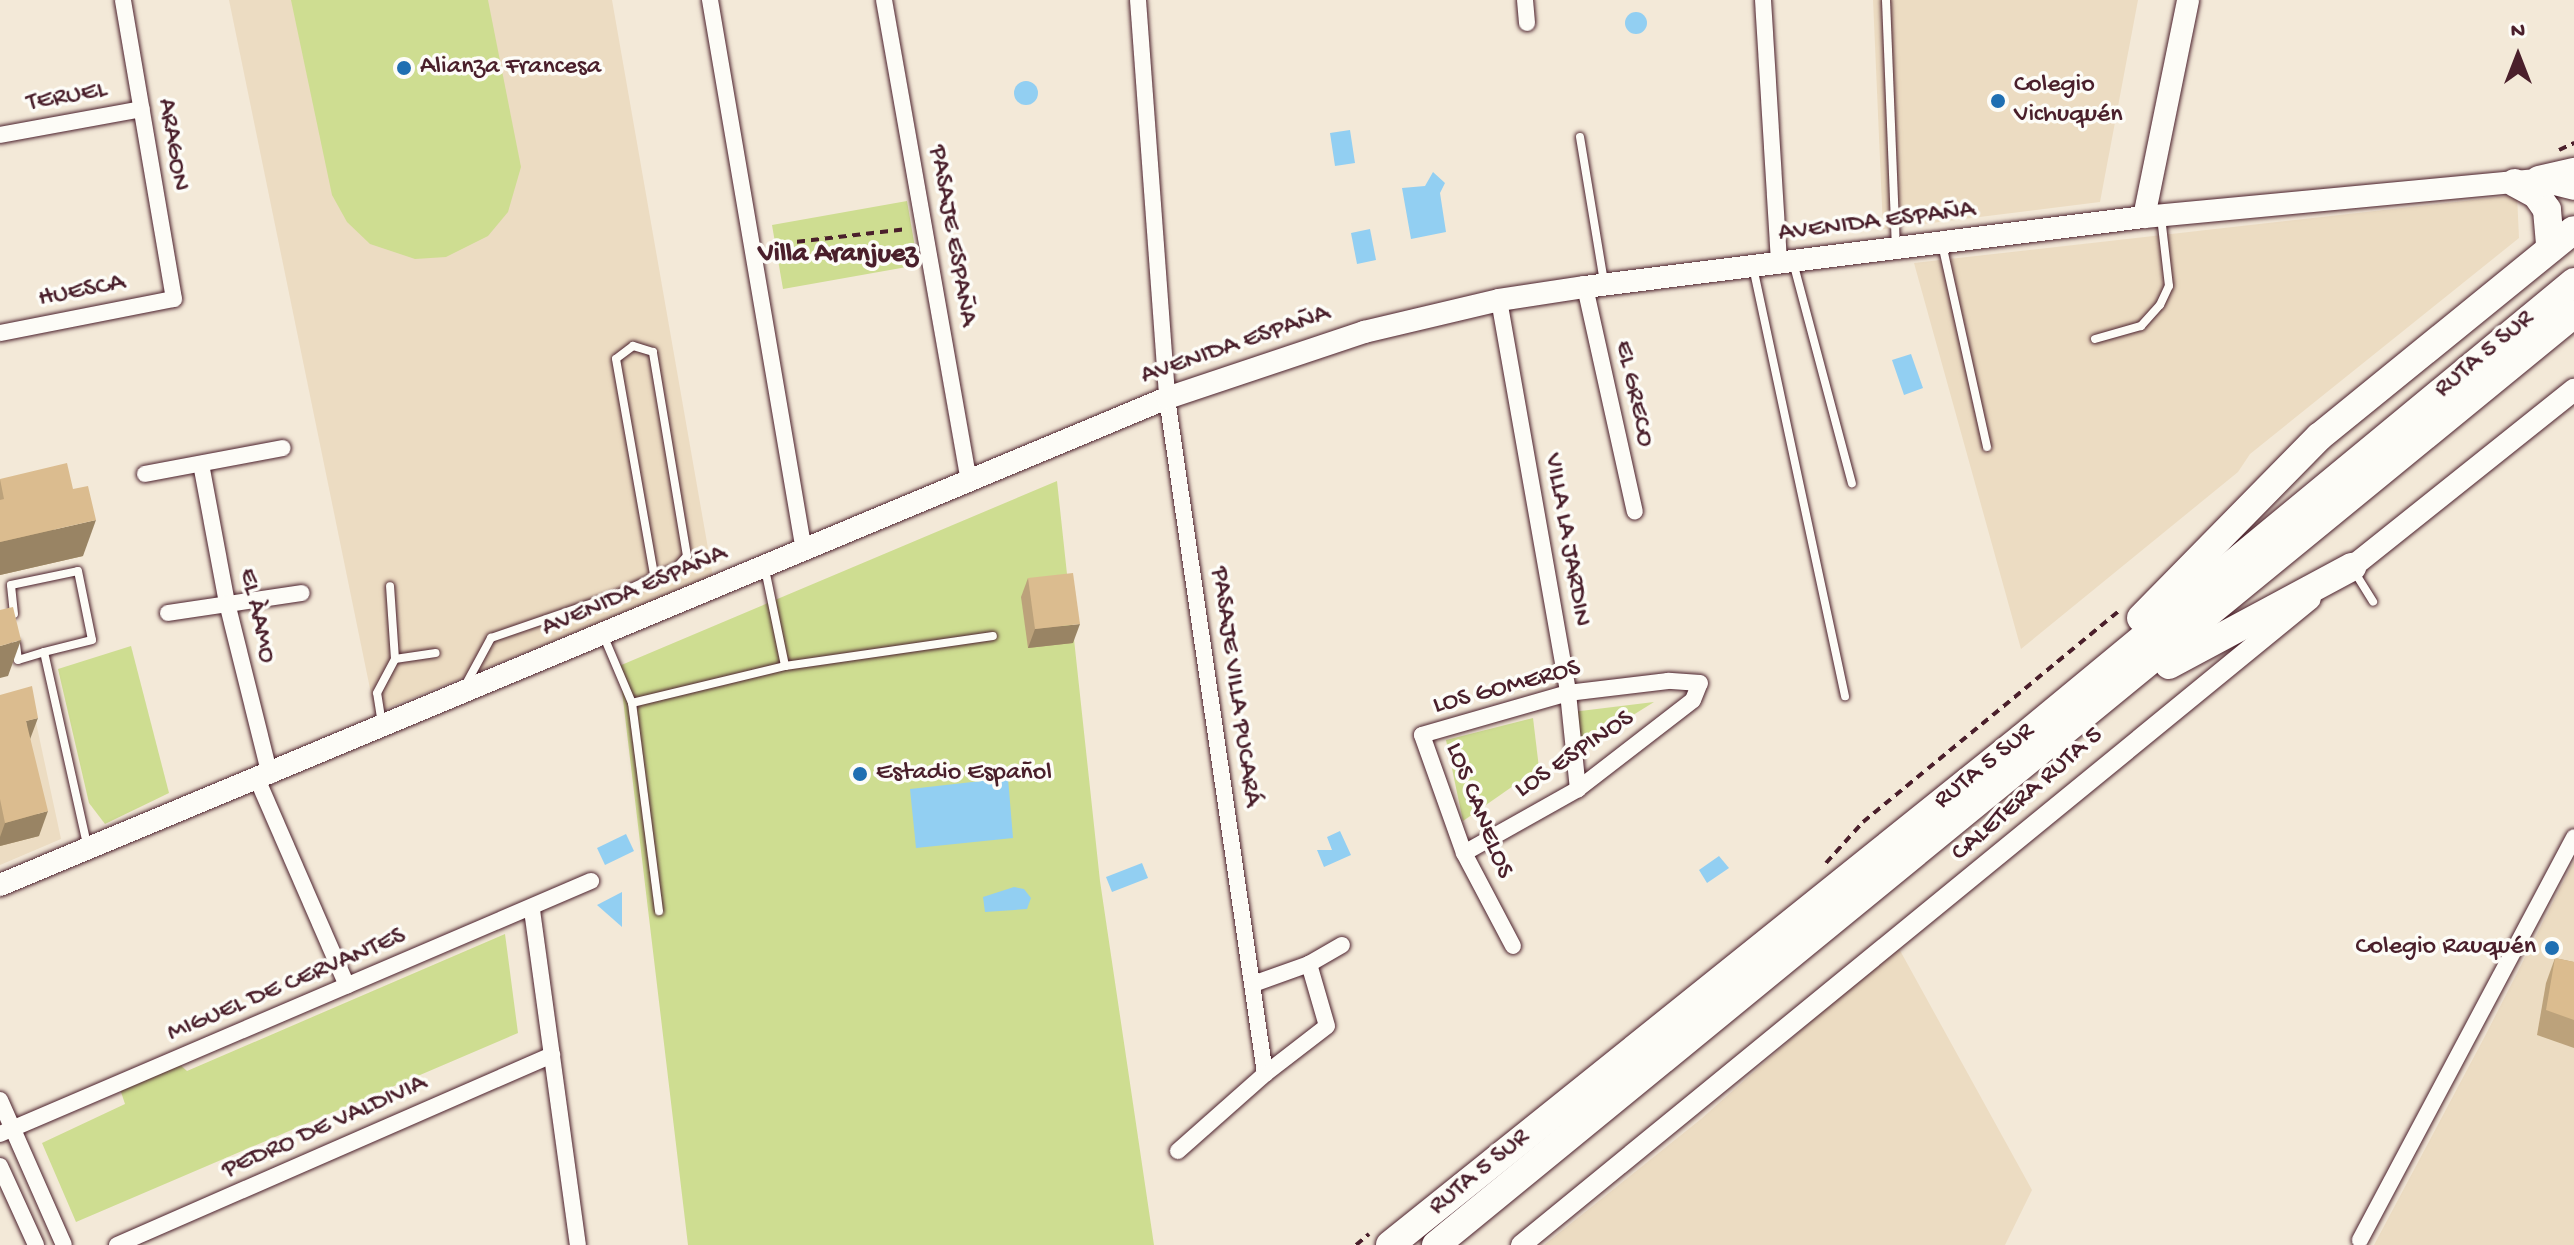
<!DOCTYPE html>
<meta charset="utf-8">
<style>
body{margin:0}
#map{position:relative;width:2574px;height:1245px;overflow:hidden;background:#f3e9d8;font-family:"Gochi Hand",sans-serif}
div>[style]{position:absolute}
.built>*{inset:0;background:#ecdcc2}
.green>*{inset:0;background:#cedd91}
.water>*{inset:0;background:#92cff2}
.round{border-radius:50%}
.path>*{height:4px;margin-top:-2px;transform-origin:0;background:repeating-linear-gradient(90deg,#4a1f2b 0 8px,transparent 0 14px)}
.roads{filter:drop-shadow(0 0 2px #4a1f2b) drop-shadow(0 0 2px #4a1f2b)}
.service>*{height:8px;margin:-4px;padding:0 4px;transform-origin:4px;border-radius:4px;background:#fdfcf7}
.minor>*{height:16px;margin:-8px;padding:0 8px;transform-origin:8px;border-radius:8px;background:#fdfcf7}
.tertiary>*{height:20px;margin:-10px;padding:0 10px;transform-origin:10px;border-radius:10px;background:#fdfcf7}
.secondary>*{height:22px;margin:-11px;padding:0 11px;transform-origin:11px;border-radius:11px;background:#fdfcf7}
.motorway>*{height:28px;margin:-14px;padding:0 14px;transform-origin:14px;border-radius:14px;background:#fdfcf7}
.wall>*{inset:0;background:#bca27b}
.shaded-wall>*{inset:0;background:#998464}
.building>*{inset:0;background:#dbbc8f}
.dots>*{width:22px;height:22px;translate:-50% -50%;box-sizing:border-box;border:4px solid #fdfcf7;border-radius:50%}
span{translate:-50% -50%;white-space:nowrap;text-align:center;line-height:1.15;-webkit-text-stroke:7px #fdfcf7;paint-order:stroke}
.poi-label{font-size:26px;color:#4a1f2b}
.left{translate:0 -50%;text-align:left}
.right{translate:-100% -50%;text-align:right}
.street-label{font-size:26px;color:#4a1f2b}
.neighbourhood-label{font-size:28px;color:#4a1f2b;font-weight:700}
.north{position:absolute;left:2478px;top:16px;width:80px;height:80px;-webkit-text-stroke:6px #fdfcf7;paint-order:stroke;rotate:0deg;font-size:22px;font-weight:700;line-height:32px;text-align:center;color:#4a1f2b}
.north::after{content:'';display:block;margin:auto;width:28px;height:36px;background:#4a1f2b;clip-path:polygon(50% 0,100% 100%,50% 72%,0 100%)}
</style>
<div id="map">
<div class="built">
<div style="clip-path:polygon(229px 0,612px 0,713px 577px,375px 713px)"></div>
<div style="clip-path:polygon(1873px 0,2138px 0,2100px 202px,1883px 229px)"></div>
<div style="clip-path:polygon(2517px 195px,2519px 238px,2250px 454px,2238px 472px,2021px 649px,1914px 263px)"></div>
<div style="clip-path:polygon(31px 699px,61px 839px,0 865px,0 709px)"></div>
<div style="clip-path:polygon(2574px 861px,2574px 1245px,2374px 1245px,2485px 1036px)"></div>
<div style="clip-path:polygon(1897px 945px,2032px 1190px,2005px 1245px,1544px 1245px,1701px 1119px)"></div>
</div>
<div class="green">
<div style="clip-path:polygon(291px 0,488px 0,521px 167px,508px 212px,488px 236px,446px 257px,415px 259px,370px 244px,347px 222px,332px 195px)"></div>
<div style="clip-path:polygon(907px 201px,918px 265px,783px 289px,772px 225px)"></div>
<div style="clip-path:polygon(1057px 481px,1100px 881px,1154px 1245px,688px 1245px,619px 666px)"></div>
<div style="clip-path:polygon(131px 646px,169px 793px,105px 824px,89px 803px,58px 669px)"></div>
<div style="clip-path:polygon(1654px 702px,1569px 755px,1564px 713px)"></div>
<div style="clip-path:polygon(1533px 718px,1539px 768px,1463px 821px,1446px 740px)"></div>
<div style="clip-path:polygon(505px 934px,518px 1033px,76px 1222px,42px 1143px,125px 1104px,120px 1089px,178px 1063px,187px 1071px)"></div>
</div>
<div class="water">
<div class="round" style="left:1625px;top:12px;width:22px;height:22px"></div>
<div class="round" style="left:1014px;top:81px;width:24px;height:24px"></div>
<div style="clip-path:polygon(1350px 130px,1355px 163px,1335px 166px,1330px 133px)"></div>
<div style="clip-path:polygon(1433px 172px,1445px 183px,1440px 193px,1446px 232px,1411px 239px,1402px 188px,1425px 186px)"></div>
<div style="clip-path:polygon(1370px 229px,1376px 260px,1357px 264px,1351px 233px)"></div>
<div style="clip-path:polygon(1911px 354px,1923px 388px,1904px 395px,1892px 360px)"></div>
<div style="clip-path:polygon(1008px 778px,1013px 838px,916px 848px,910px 789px)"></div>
<div style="clip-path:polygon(1340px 831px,1351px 855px,1324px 867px,1317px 850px,1332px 850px,1327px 837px)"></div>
<div style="clip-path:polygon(626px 834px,634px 851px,605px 865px,597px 848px)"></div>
<div style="clip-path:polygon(1719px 856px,1729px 868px,1707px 883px,1699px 870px)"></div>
<div style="clip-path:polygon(1142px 863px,1148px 878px,1112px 892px,1106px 877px)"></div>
<div style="clip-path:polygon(1014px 887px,1024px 889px,1031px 898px,1027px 909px,985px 912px,983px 897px)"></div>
<div style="clip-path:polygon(622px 892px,622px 927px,597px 905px)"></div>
</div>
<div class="path">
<div style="left:2559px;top:150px;width:17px;rotate:-25deg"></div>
<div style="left:769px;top:245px;width:139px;rotate:-6.6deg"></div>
<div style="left:1826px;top:863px;width:55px;rotate:-47.9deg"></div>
<div style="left:1863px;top:822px;width:332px;rotate:-39.5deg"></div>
<div style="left:1356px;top:1245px;width:17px;rotate:-40deg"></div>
</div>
<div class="roads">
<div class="service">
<div style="left:1886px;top:0;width:247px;rotate:87.7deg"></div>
<div style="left:1580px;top:137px;width:147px;rotate:80.6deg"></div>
<div style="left:1942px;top:244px;width:208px;rotate:77.5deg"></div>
<div style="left:1793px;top:262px;width:229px;rotate:75.1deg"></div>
<div style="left:1753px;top:267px;width:439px;rotate:77.9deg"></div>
<div style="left:2095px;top:339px;width:48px;rotate:-15.8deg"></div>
<div style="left:2141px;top:326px;width:28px;rotate:-48deg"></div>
<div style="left:2160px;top:305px;width:21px;rotate:-65deg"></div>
<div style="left:2169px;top:286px;width:69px;rotate:-96.6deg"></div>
<div style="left:765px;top:569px;width:99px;rotate:78.3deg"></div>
<div style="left:2354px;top:571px;width:36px;rotate:58deg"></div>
<div style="left:14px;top:614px;width:29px;rotate:-96deg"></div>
<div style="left:11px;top:585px;width:68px;rotate:-11.8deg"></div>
<div style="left:78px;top:571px;width:70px;rotate:78.5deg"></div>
<div style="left:92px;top:640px;width:49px;rotate:166deg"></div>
<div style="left:44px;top:652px;width:198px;rotate:77.4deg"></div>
<div style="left:604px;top:637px;width:72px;rotate:67deg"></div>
<div style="left:632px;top:703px;width:157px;rotate:-13.6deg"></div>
<div style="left:785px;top:666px;width:210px;rotate:-8.2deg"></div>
<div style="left:16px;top:644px;width:16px;rotate:83deg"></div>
<div style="left:18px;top:660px;width:27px;rotate:-17deg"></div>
<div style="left:395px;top:659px;width:41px;rotate:-8.3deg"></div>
<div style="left:465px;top:686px;width:55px;rotate:-61.6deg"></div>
<div style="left:491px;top:638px;width:132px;rotate:-19deg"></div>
<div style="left:616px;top:595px;width:67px;rotate:-24.7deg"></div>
<div style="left:677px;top:567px;width:15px;rotate:-48deg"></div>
<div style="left:687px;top:556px;width:207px;rotate:-99.5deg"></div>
<div style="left:653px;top:352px;width:21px;rotate:-163deg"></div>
<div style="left:633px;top:346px;width:21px;rotate:143deg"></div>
<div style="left:616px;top:359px;width:219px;rotate:80deg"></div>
<div style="left:632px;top:703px;width:210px;rotate:82.6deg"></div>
<div style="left:382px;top:724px;width:31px;rotate:-99deg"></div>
<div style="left:377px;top:693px;width:38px;rotate:-62deg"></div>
<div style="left:395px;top:659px;width:73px;rotate:-93.9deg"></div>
</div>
<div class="minor">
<div style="left:710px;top:0;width:559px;rotate:80.32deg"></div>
<div style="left:884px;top:0;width:488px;rotate:80deg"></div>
<div style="left:1138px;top:0;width:399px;rotate:85.8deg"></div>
<div style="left:1167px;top:398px;width:683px;rotate:81.75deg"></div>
<div style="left:1265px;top:1074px;width:78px;rotate:-37.7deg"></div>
<div style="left:1327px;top:1026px;width:65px;rotate:-106.2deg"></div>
<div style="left:1309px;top:964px;width:59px;rotate:160.3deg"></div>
<div style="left:1525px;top:0;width:23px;rotate:85deg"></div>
<div style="left:1763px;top:0;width:263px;rotate:86.5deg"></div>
<div style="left:0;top:135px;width:144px;rotate:-10.4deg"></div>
<div style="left:1585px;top:287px;width:230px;rotate:77.5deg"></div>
<div style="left:1499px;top:300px;width:399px;rotate:80deg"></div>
<div style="left:1568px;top:693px;width:97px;rotate:84.1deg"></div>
<div style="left:0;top:333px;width:177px;rotate:-11.1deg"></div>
<div style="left:174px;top:299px;width:303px;rotate:-99.7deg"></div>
<div style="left:201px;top:464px;width:141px;rotate:79.4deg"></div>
<div style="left:227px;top:603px;width:178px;rotate:76deg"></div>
<div style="left:145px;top:474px;width:140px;rotate:-10.7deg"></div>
<div style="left:168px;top:613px;width:135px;rotate:-8.5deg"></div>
<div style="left:258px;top:781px;width:223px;rotate:66.5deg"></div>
<div style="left:1464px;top:853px;width:131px;rotate:-29.3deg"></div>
<div style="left:1578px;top:789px;width:145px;rotate:-37.7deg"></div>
<div style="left:1693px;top:700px;width:18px;rotate:-68deg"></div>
<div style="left:1700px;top:683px;width:32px;rotate:-176deg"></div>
<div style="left:1668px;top:681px;width:101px;rotate:173.2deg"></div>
<div style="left:1568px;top:693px;width:152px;rotate:164deg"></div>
<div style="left:1422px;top:735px;width:125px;rotate:70.4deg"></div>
<div style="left:1464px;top:853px;width:105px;rotate:62.2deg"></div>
<div style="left:532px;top:910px;width:338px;rotate:82.2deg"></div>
<div style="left:1309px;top:964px;width:38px;rotate:-30deg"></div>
<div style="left:0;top:1100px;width:158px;rotate:66.2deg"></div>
<div style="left:0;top:1134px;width:643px;rotate:-23.18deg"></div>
<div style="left:1178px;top:1151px;width:116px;rotate:-41.5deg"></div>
<div style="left:0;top:1166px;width:87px;rotate:65.5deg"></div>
<div style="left:2360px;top:1240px;width:456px;rotate:-62deg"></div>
<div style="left:117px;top:1245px;width:475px;rotate:-23.6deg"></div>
</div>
<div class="tertiary">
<div style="left:1521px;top:1245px;width:1020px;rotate:-39.27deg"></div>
</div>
<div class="secondary">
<div style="left:2144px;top:217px;width:221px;rotate:-78.5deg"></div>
<div style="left:2352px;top:567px;width:284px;rotate:-38.6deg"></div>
<div style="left:0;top:885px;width:1265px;rotate:-22.65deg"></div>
<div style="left:1167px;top:398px;width:208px;rotate:-18.5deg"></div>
<div style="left:1364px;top:332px;width:139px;rotate:-13.3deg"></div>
<div style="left:1499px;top:300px;width:87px;rotate:-8.6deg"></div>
<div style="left:1585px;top:287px;width:563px;rotate:-7.14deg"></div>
<div style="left:2144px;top:217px;width:397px;rotate:-5.4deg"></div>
<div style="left:2539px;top:180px;width:36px;rotate:14deg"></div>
</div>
<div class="motorway">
<div style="left:2539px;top:180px;width:36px;rotate:-13deg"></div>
<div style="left:2515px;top:183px;width:24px;rotate:28deg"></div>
<div style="left:2536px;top:194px;width:19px;rotate:55deg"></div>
<div style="left:2547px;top:210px;width:38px;rotate:85deg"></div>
<div style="left:2141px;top:618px;width:254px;rotate:-45.5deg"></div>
<div style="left:2319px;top:437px;width:328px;rotate:-39.1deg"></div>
<div style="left:2169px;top:665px;width:208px;rotate:-28.2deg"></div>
<div style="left:1390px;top:1245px;width:810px;rotate:-38.74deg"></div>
<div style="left:2022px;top:738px;width:716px;rotate:-39.56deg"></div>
<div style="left:1436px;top:1245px;width:1470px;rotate:-39.29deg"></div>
</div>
</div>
<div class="wall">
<div style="clip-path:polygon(0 479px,83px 556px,0 575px)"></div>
<div style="clip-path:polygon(1028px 578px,1073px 643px,1028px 648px,1021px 597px)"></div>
<div style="clip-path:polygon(0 695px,30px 739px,39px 836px,0 846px)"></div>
<div style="clip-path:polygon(2555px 958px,2574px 962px,2574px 1048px,2537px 1035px,2546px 983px)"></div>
</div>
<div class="shaded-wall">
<div style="clip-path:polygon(96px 520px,83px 556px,0 575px,0 542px)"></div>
<div style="clip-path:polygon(1080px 624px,1073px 643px,1028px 648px,1035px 629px)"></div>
<div style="clip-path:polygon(21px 640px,8px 676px,0 678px,0 646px)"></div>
<div style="clip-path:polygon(38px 718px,29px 742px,26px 721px)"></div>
<div style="clip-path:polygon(48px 811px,39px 836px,0 846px,0 837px,5px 823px)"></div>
</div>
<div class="building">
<div style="clip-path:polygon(67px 463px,73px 489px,88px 486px,96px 520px,0 542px,0 500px,4px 499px,0 479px)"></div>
<div style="clip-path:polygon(1073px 573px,1080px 624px,1035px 629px,1028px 578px)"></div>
<div style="clip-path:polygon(13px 607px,21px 640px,0 646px,0 610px)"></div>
<div style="clip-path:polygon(32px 686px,38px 718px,26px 721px,48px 811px,5px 823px,0 799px,0 695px)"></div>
<div style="clip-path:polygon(2555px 958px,2574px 962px,2574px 1020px,2546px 1010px)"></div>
</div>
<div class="dots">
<div style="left:404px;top:68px;background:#1f6fb2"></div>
<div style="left:1998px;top:101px;background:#1f6fb2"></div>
<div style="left:860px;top:774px;background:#1f6fb2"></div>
<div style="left:2552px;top:948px;background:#1f6fb2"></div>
</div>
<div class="poi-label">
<span class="left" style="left:420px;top:68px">Alianza Francesa</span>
<span class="left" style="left:2014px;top:101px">Colegio<br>Vichuquén</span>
<span class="left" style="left:876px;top:774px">Estadio Español</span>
<span class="right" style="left:2536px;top:948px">Colegio Rauquén</span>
</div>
<div class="street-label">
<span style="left:67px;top:98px;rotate:-10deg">TERUEL</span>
<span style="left:172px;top:145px;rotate:80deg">ARAGON</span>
<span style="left:1877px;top:223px;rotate:-7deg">AVENIDA ESPAÑA</span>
<span style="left:951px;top:236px;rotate:80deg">PASAJE ESPAÑA</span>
<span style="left:82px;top:292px;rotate:-11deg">HUESCA</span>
<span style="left:1236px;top:346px;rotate:-19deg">AVENIDA ESPAÑA</span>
<span style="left:2485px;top:355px;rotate:-40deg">RUTA 5 SUR</span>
<span style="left:1633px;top:394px;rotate:77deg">EL GRECO</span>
<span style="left:1566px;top:540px;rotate:80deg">VILLA LA JARDIN</span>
<span style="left:635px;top:592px;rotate:-23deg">AVENIDA ESPAÑA</span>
<span style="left:256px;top:616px;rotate:77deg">EL ÀAMO</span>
<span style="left:1234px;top:687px;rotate:82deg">PASAJE VILLA PUCARÁ</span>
<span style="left:1507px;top:688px;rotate:-15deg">LOS GOMEROS</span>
<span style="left:1575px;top:755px;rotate:-34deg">LOS ESPINOS</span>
<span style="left:1985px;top:767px;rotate:-39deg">RUTA 5 SUR</span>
<span style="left:2028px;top:795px;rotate:-41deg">CALETERA RUTA 5</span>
<span style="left:1478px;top:811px;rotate:68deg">LOS CANELOS</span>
<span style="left:287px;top:986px;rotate:-23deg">MIGUEL DE CERVANTES</span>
<span style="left:325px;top:1128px;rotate:-24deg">PEDRO DE VALDIVIA</span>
<span style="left:1480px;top:1173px;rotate:-39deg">RUTA 5 SUR</span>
</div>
<div class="neighbourhood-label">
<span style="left:838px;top:255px">Villa Aranjuez</span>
</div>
<div class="north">N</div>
</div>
